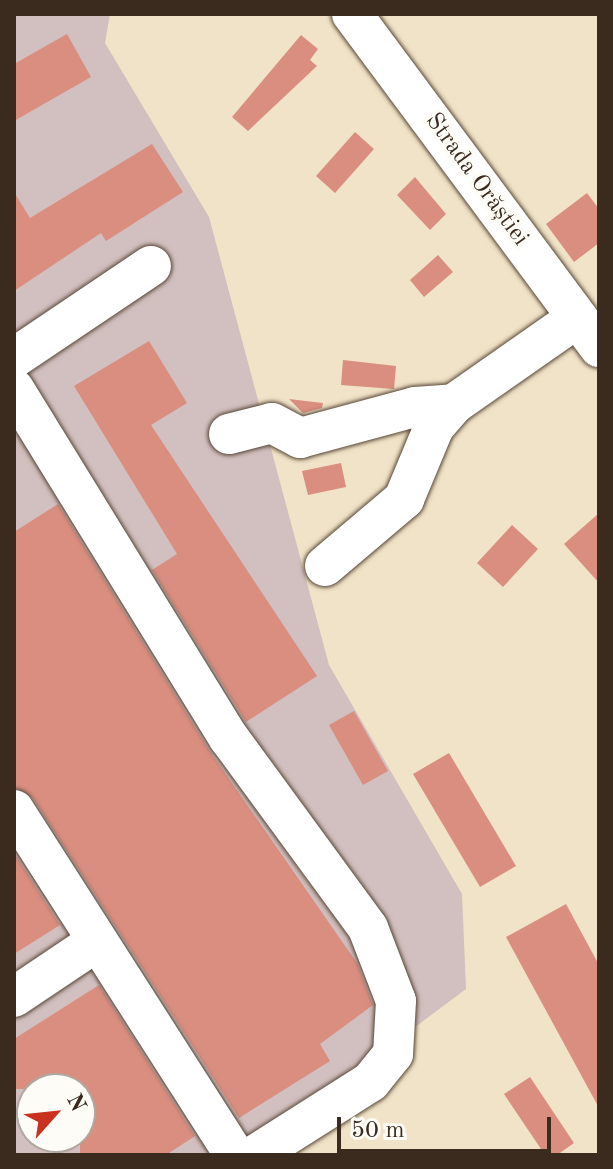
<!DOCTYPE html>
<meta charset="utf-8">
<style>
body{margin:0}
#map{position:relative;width:613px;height:1169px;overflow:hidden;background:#f1e3c7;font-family:"Old Standard TT",serif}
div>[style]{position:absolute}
.industrial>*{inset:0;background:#d2bfbf}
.building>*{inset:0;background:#da8e80}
.roads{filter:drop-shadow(0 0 2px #564637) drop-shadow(0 0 2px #564637)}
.minor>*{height:40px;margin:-20px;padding:0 20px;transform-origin:20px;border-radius:20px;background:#fff}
span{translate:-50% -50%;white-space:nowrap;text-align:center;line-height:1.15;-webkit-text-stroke:8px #fdfcf7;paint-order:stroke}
.street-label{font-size:24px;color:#3b2a1e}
.frame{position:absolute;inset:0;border:16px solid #3b2a1e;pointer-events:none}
.north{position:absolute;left:16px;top:1073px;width:80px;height:80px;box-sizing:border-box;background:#fdfcf7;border:2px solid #afa8a0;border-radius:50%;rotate:63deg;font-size:22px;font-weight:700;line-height:32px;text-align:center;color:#3b2a1e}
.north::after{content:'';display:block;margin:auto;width:28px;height:36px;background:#c8321e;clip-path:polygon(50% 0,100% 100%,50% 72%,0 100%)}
.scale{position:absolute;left:337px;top:1117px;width:214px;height:36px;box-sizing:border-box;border:4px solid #3b2a1e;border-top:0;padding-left:10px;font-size:24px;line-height:28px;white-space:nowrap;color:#3b2a1e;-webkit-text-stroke:6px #fdfcf7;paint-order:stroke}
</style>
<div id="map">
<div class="industrial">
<div style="clip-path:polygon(evenodd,14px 14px,110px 14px,105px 43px,209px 217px,329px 665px,462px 894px,466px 989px,272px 1134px,281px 1155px,14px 1155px,14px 14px,32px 1089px,80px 1089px,80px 1137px,32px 1137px,32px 1089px)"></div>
</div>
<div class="building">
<div style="clip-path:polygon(67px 34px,91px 77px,14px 121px,14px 64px)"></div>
<div style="clip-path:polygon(301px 35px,318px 49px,310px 60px,317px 66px,248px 131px,232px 117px)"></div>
<div style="clip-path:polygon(355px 132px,374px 149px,335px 193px,316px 176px)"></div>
<div style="clip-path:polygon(152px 144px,183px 192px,106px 241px,101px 233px,14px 291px,14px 192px,30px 218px)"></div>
<div style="clip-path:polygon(415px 177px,446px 214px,430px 230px,397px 195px)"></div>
<div style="clip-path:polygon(587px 193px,599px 209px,599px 243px,574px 262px,546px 224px)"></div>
<div style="clip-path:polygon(438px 255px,453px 272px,424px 297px,410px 280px)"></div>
<div style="clip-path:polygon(149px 341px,187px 403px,151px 425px,317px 676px,246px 722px,152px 570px,177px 554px,74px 386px)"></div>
<div style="clip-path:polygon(343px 360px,396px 366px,394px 389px,341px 385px)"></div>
<div style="clip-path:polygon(289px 399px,323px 403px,322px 408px,303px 413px)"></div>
<div style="clip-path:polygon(341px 463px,346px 487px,308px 495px,302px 471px)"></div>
<div style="clip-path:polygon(58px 504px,209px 750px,357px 963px,373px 1005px,320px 1044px,330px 1061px,239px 1118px,33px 798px,14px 787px,14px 532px)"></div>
<div style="clip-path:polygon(599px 513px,599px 583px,564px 544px)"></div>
<div style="clip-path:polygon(512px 525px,538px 549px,503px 587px,477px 563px)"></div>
<div style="clip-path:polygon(354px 711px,388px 771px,363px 785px,329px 725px)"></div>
<div style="clip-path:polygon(449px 753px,516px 866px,480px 887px,413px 774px)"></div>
<div style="clip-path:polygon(14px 853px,60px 925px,14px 954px)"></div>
<div style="clip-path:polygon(566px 904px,599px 965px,599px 1108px,506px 937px)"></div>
<div style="clip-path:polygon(99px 985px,195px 1136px,166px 1155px,80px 1155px,80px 1089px,14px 1089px,14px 1039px)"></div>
<div style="clip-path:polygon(530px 1077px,574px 1143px,557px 1155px,545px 1155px,504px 1094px)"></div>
</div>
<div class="roads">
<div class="minor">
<div style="left:352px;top:14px;width:415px;rotate:53.4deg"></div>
<div style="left:14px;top:358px;width:165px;rotate:-33.9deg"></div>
<div style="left:14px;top:389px;width:410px;rotate:58.4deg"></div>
<div style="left:229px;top:738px;width:235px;rotate:53.8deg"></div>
<div style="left:368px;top:928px;width:78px;rotate:69deg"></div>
<div style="left:396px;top:1001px;width:53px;rotate:93.2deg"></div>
<div style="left:393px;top:1054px;width:36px;rotate:129deg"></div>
<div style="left:370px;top:1082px;width:136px;rotate:147.6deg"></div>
<div style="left:229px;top:434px;width:44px;rotate:-14.3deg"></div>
<div style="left:272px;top:423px;width:32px;rotate:28deg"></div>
<div style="left:300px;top:438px;width:119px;rotate:-15.1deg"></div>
<div style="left:415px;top:407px;width:39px;rotate:-4deg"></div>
<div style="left:454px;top:404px;width:150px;rotate:-35deg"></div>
<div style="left:325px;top:566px;width:104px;rotate:-40.3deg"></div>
<div style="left:404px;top:499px;width:78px;rotate:-67.4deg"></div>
<div style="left:434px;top:427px;width:30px;rotate:-49deg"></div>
<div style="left:14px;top:810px;width:410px;rotate:57.4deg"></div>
<div style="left:14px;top:997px;width:99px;rotate:-33.9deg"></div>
</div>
</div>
<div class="street-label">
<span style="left:476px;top:180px;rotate:54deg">Strada Orăștiei</span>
</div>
<div class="frame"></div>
<div class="north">N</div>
<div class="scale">50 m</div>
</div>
